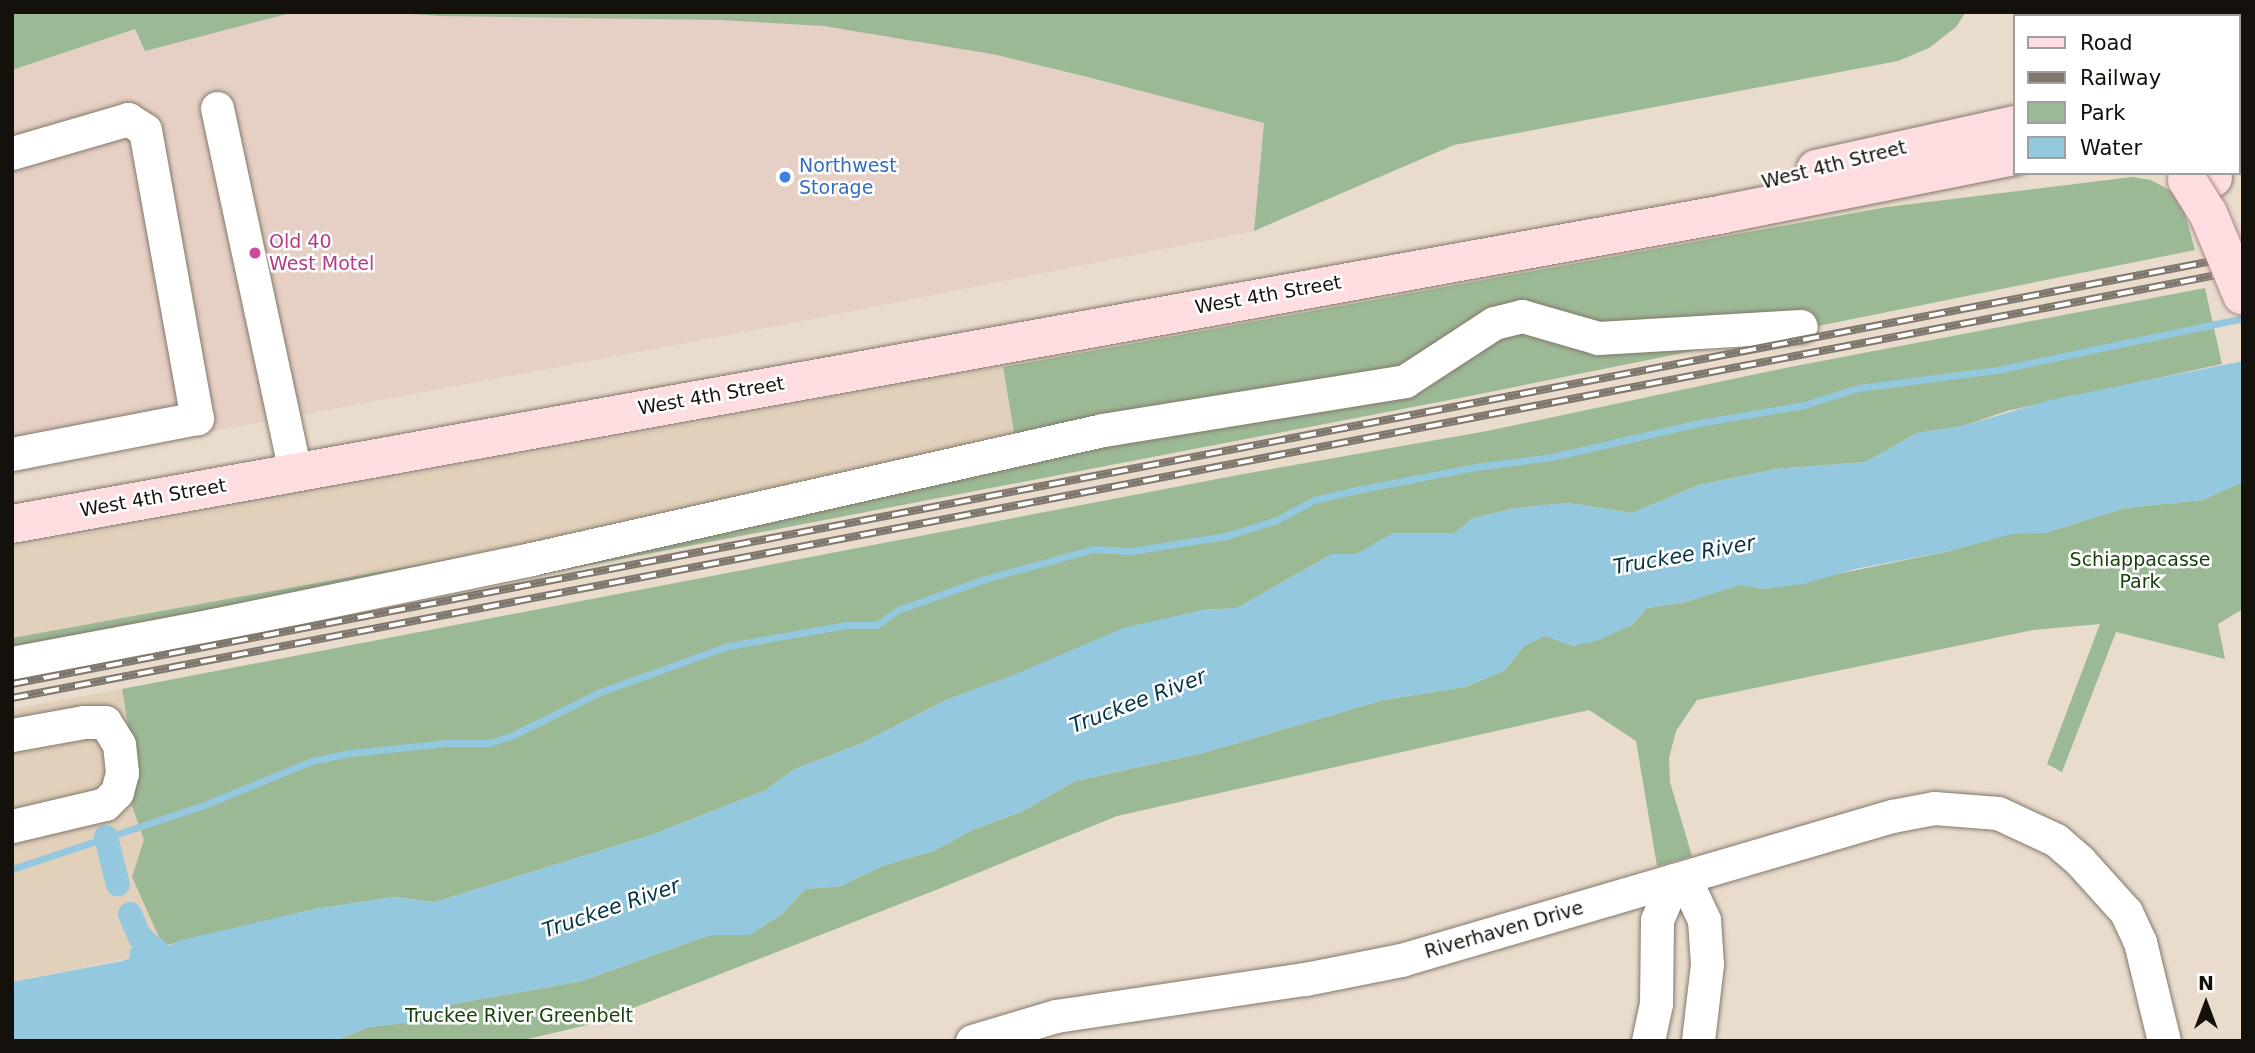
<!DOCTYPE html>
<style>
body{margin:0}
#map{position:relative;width:2255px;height:1053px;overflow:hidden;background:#e9dccd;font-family:"DejaVu Sans",sans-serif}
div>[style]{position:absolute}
.commercial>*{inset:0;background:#e6cfc4}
.built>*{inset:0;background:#e1d0ba}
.green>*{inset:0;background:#9cb996}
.water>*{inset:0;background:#94c8df}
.stream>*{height:7px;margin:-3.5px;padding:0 3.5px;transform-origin:3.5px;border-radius:3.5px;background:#94c8df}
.canal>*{height:24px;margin:-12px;padding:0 12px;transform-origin:12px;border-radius:12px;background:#94c8df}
.roads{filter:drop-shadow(0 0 2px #82786a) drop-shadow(0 0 2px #82786a)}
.minor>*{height:33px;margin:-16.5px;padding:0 16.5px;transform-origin:16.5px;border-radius:16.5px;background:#fff}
.major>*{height:38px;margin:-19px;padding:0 19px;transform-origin:19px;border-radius:19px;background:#fddde0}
.rail>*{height:8px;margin-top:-4px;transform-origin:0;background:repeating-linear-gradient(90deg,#fff 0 16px,#7f776d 0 32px);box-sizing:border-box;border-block:2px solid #7f776d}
.bridges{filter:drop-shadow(0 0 2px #aa8688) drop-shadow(0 0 2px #aa8688)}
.major-bridge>*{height:38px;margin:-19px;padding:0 19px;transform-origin:19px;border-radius:19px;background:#fddde0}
.dots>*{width:19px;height:19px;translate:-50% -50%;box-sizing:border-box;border:4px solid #fff;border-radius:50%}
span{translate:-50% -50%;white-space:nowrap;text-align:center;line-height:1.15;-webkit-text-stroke:5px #fff;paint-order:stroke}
.street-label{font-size:19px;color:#14100b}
.shop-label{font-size:19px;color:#366cbe}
.left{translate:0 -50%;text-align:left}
.hotel-label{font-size:19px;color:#b23c85}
.park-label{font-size:19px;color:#18420d}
.water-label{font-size:21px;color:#063546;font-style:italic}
.frame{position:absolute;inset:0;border:14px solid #14100b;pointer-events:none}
.legend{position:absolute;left:2013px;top:14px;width:228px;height:161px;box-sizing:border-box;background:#fff;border:2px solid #a19f9d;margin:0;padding:9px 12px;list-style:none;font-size:21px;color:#14100b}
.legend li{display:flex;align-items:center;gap:14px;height:35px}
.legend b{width:35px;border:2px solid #a19f9d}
.north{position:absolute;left:2171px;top:969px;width:70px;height:70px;-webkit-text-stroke:5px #fff;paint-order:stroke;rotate:0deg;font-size:19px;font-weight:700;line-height:28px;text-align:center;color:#14100b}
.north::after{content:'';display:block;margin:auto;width:24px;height:32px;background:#14100b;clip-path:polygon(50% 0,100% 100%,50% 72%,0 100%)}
</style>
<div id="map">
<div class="commercial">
<div style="clip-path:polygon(309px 12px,720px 20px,823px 26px,997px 55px,1264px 123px,1254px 231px,792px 323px,12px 469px,12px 70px,136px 29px)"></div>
</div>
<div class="built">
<div style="clip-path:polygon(1003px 367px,1019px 455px,12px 638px,12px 547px)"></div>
<div style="clip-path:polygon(122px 689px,132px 750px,130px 800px,144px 841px,132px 877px,163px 946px,155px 953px,12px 982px,12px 709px)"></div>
</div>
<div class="green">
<div style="clip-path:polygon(12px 12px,309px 12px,287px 14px,145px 51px,135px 29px,12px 70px)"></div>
<div style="clip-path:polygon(383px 12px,1966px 12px,1956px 27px,1929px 48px,1898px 61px,1454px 145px,1254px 231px,1264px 123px,1087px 77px,997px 55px,823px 26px,720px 20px,440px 16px)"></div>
<div style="clip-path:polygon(2132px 177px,2151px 180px,2175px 193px,2185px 213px,2195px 250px,1465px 397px,12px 676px,12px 638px,1018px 456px,1003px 367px,1887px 207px)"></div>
<div style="clip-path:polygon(2205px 288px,2222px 364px,2007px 411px,1963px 426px,1917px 433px,1866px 462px,1776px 469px,1699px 485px,1632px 513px,1568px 503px,1517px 508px,1473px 518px,1455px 533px,1393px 534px,1357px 554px,1332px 554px,1237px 608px,1203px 610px,1165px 620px,946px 700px,862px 743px,795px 769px,764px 791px,651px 835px,435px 902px,394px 897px,315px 909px,163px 946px,132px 877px,144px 840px,130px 800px,132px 750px,122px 689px,1238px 475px,1487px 431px,1785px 368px)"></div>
<div style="clip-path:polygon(2243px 482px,2243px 609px,2218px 624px,2225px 659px,2116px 632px,2062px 772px,2047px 764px,2100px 624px,2033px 630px,1697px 700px,1676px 731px,1669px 758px,1670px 782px,1692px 856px,1657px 866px,1636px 741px,1589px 710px,1117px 816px,941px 888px,592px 1024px,519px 1041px,335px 1041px,369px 1027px,412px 1022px,453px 1004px,582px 981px,710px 935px,749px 935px,782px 914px,805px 889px,841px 886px,882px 866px,933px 851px,972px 830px,1021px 812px,1075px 781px,1203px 753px,1383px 700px,1465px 687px,1504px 671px,1524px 646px,1545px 635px,1573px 646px,1632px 625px,1647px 608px,1686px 602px,1740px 584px,1763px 589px,1950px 551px,2012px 533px,2045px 533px,2125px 508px,2202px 500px)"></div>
</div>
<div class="water">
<div style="clip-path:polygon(2243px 361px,2243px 482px,2202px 500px,2125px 508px,2045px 533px,2012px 534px,1950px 551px,1855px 569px,1804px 584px,1763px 589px,1740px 585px,1686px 602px,1647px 608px,1632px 625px,1596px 641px,1573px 646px,1545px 636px,1524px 646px,1504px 671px,1465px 687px,1383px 700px,1203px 753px,1075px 781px,1021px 812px,972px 830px,933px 851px,882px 866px,841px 886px,805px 889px,782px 914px,749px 935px,710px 935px,582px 981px,453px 1004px,412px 1022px,369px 1027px,335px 1041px,12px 1041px,12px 982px,122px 961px,130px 958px,130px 949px,143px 945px,155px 953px,181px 940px,315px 909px,394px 897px,435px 902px,651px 835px,764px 791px,795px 769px,862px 743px,946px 700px,1016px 674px,1123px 628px,1203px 610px,1237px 608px,1332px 554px,1357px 554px,1393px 533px,1455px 533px,1473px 518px,1517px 508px,1568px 503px,1632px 513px,1699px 485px,1776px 469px,1866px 462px,1917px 433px,1963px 426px,2050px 400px)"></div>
</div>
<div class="stream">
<div style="left:12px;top:869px;width:202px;rotate:-18.4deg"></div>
<div style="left:204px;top:805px;width:117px;rotate:-22.2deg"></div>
<div style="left:312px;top:761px;width:40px;rotate:-12deg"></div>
<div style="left:351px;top:753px;width:96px;rotate:-6deg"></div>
<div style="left:446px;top:743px;width:43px"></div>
<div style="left:489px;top:743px;width:25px;rotate:-18deg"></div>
<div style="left:513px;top:735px;width:97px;rotate:-26.3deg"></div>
<div style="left:600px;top:692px;width:136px;rotate:-19.8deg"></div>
<div style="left:728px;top:646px;width:120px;rotate:-10.1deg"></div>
<div style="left:846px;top:625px;width:31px"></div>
<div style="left:877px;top:625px;width:26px;rotate:-36deg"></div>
<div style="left:898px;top:610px;width:92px;rotate:-19.6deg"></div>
<div style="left:985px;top:579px;width:112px;rotate:-15.5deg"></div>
<div style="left:1093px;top:549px;width:38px;rotate:3deg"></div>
<div style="left:1131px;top:551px;width:96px;rotate:-9deg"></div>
<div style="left:1226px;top:536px;width:53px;rotate:-17.4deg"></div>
<div style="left:1277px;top:520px;width:42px;rotate:-28.4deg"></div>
<div style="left:1314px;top:500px;width:44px;rotate:-13.1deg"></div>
<div style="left:1357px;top:490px;width:120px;rotate:-11deg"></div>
<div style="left:1475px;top:467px;width:78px;rotate:-7.4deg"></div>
<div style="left:1552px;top:457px;width:151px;rotate:-13deg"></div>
<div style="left:1699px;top:423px;width:107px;rotate:-9.7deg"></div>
<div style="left:1804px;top:405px;width:57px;rotate:-17.5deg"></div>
<div style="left:1858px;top:388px;width:140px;rotate:-7.4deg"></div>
<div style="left:1997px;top:370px;width:251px;rotate:-11.9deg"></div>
</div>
<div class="canal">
<div style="left:106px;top:837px;width:49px;rotate:76deg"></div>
<div style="left:130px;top:914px;width:25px;rotate:67deg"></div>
<div style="left:140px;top:937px;width:38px;rotate:40deg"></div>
<div style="left:169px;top:961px;width:17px;rotate:65deg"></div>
</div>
<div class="roads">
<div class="minor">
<div style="left:217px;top:108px;width:372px;rotate:77.9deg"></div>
<div style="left:12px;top:153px;width:121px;rotate:-16.3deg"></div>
<div style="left:128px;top:119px;width:20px;rotate:33deg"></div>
<div style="left:145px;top:130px;width:293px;rotate:79.8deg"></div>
<div style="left:197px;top:418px;width:188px;rotate:169deg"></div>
<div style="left:12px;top:663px;width:205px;rotate:-10.7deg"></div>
<div style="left:213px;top:625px;width:325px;rotate:-11.7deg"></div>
<div style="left:531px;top:559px;width:586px;rotate:-12.71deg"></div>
<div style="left:1103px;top:430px;width:306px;rotate:-9.2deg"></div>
<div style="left:1405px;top:381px;width:106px;rotate:-33.1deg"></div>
<div style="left:1494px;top:323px;width:29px;rotate:-14deg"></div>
<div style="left:1522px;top:316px;width:79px;rotate:16.1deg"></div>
<div style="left:1598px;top:338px;width:203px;rotate:-3.4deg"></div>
<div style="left:12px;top:735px;width:73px;rotate:-10.2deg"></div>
<div style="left:84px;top:722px;width:21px"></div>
<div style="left:105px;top:722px;width:26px;rotate:58deg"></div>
<div style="left:119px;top:744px;width:29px;rotate:84deg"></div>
<div style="left:122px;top:773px;width:20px;rotate:105deg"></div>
<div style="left:117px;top:792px;width:17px;rotate:135deg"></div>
<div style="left:105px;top:804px;width:96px;rotate:166.7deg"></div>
<div style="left:972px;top:1041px;width:88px;rotate:-16.6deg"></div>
<div style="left:1056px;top:1016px;width:252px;rotate:-8.5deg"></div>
<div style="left:1305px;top:979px;width:98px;rotate:-11.2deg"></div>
<div style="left:1401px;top:960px;width:512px;rotate:-16.35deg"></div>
<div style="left:1892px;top:816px;width:43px;rotate:-10.8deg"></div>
<div style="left:1934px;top:808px;width:64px;rotate:4.5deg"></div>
<div style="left:1998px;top:813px;width:64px;rotate:25deg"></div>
<div style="left:2056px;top:840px;width:32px;rotate:41deg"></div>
<div style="left:2080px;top:861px;width:69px;rotate:48deg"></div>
<div style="left:2126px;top:912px;width:33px;rotate:65deg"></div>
<div style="left:2140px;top:942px;width:102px;rotate:76.4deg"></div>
<div style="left:1648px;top:1041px;width:38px;rotate:-78deg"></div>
<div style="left:1656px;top:1004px;width:84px;rotate:-89.3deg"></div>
<div style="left:1657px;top:920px;width:43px;rotate:-67deg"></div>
<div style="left:1674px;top:880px;width:21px;rotate:35deg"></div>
<div style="left:1691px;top:892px;width:31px;rotate:65deg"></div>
<div style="left:1704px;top:920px;width:44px;rotate:86.1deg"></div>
<div style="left:1707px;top:964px;width:78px;rotate:96.7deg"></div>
</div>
<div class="major">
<div style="left:2169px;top:12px;width:4px;rotate:76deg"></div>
<div style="left:2218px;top:12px;width:4px;rotate:76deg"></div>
<div style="left:2239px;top:90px;width:14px;rotate:73deg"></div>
<div style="left:1816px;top:169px;width:204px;rotate:-12.5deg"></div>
<div style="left:2212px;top:173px;width:5px;rotate:79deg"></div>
<div style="left:12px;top:524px;width:1740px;rotate:-10.26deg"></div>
<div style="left:1724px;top:214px;width:297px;rotate:-11.3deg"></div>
</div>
</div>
<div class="rail">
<div style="left:12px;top:684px;width:2272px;rotate:-10.88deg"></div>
<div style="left:12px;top:698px;width:2272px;rotate:-10.86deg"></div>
</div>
<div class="bridges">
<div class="major-bridge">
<div style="left:2187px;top:180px;width:39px;rotate:58deg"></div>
<div style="left:2208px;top:213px;width:89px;rotate:67.5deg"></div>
</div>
</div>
<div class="dots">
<div style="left:785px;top:177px;background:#3f7fe0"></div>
<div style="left:255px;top:253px;background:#d1479c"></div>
</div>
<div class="street-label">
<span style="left:1834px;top:165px;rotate:-14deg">West 4th Street</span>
<span style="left:1268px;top:295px;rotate:-10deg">West 4th Street</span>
<span style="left:711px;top:396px;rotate:-10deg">West 4th Street</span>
<span style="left:153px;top:498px;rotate:-10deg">West 4th Street</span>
<span style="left:1504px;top:930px;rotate:-16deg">Riverhaven Drive</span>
</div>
<div class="shop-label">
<span class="left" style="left:799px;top:177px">Northwest<br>Storage</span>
</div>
<div class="hotel-label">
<span class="left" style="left:269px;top:253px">Old 40<br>West Motel</span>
</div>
<div class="park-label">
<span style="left:2140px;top:571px">Schiappacasse<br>Park</span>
<span style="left:519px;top:1016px">Truckee River Greenbelt</span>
</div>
<div class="water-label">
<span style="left:1684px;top:555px;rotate:-10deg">Truckee River</span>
<span style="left:1138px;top:701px;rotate:-21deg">Truckee River</span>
<span style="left:611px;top:908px;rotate:-19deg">Truckee River</span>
</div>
<div class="frame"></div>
<ul class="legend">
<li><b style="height:9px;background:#fddde0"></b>Road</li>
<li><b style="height:9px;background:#7f776d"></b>Railway</li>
<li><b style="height:19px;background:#9cb996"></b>Park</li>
<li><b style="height:19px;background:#94c8df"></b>Water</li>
</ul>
<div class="north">N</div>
</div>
